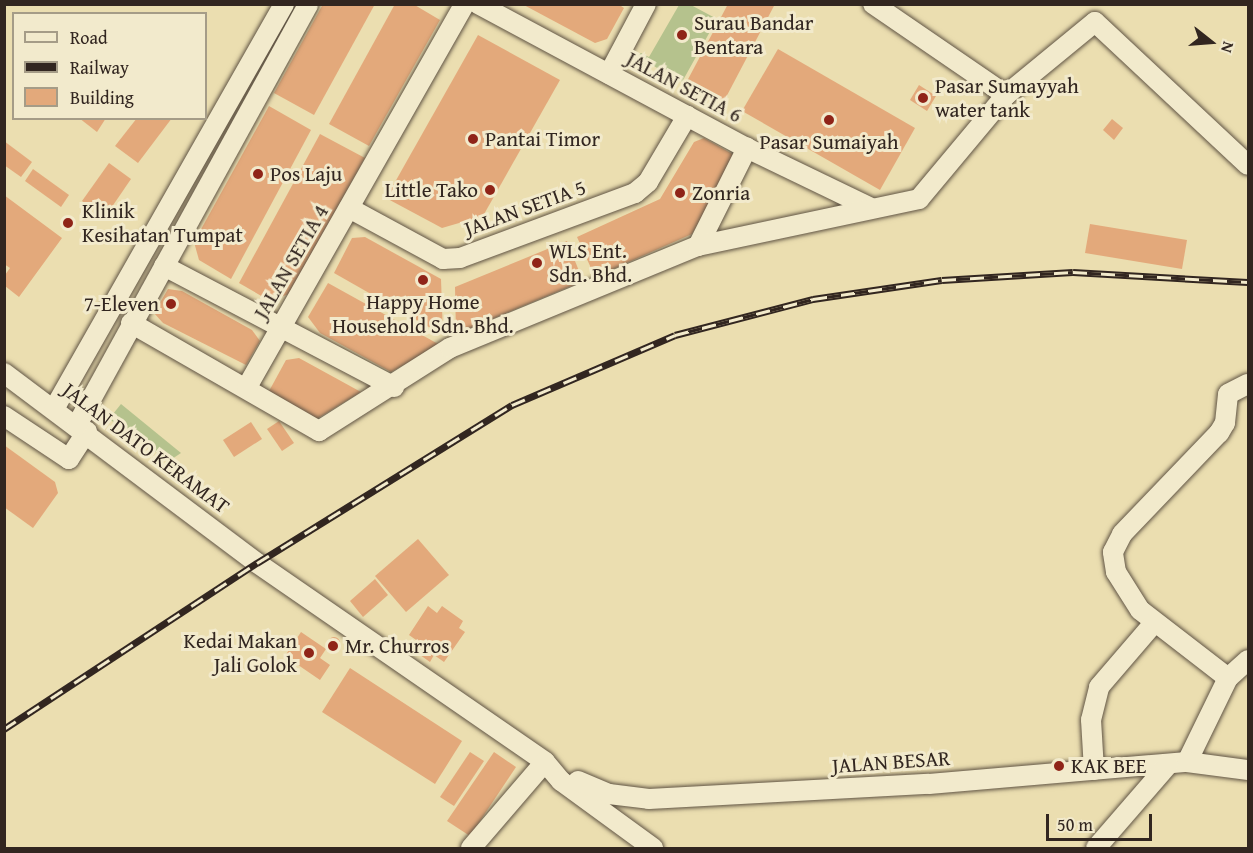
<!DOCTYPE html>
<style>
body{margin:0}
#map{position:relative;width:1253px;height:853px;overflow:hidden;background:#ebdeb0;font-family:"Gentium Book Plus",serif}
div>[style]{position:absolute}
.green>*{inset:0;background:#b5c28d}
.building>*{inset:0;background:#e3a97b}
.round{border-radius:50%}
.roads{filter:drop-shadow(0 0 2px #605444) drop-shadow(0 0 2px #605444)}
.minor>*{height:20px;margin:-10px;padding:0 10px;transform-origin:10px;border-radius:10px;background:#f2eacc}
.rail>*{height:7px;margin-top:-3.5px;transform-origin:0;background:repeating-linear-gradient(90deg,#f2eacc 0 14px,#322620 0 28px);box-sizing:border-box;border-block:2px solid #322620}
.dots>*{width:16px;height:16px;translate:-50% -50%;box-sizing:border-box;border:3px solid #f2eacc;border-radius:50%}
span{translate:-50% -50%;white-space:nowrap;text-align:center;line-height:1.15;-webkit-text-stroke:6px #f2eacc;paint-order:stroke}
.poi-label{font-size:21px;color:#322620}
.left{translate:0 -50%;text-align:left}
.right{translate:-100% -50%;text-align:right}
.street-label{font-size:21px;color:#322620}
.frame{position:absolute;inset:0;border:6px solid #322620;pointer-events:none}
.legend{position:absolute;left:12px;top:12px;width:195px;height:108px;box-sizing:border-box;background:#f2eacc;border:2px solid #a59c87;margin:0;padding:8px 10px;list-style:none;font-size:18px;color:#322620}
.legend li{display:flex;align-items:center;gap:12px;height:30px}
.legend b{width:30px;border:2px solid #a59c87}
.north{position:absolute;left:1181px;top:12px;width:60px;height:60px;-webkit-text-stroke:4px #f2eacc;paint-order:stroke;rotate:107deg;font-size:16px;font-weight:700;line-height:24px;text-align:center;color:#322620}
.north::after{content:'';display:block;margin:auto;width:21px;height:27px;background:#322620;clip-path:polygon(50% 0,100% 100%,50% 72%,0 100%)}
.scale{position:absolute;left:1046px;top:814px;width:106px;height:27px;box-sizing:border-box;border:3px solid #322620;border-top:0;padding-left:8px;font-size:18px;line-height:21px;white-space:nowrap;color:#322620;-webkit-text-stroke:4px #f2eacc;paint-order:stroke}
</style>
<div id="map">
<div class="green">
<div style="clip-path:polygon(679px 5px,691px 5px,717px 19px,682px 82px,652px 65px,646px 73px,638px 67px,636px 57px,641px 53px,649px 57px)"></div>
<div style="clip-path:polygon(121px 404px,181px 453px,169px 461px,109px 419px)"></div>
</div>
<div class="building">
<div style="clip-path:polygon(323px 4px,375px 4px,314px 115px,274px 93px)"></div>
<div style="clip-path:polygon(395px 4px,413px 4px,440px 20px,369px 146px,329px 124px)"></div>
<div style="clip-path:polygon(522px 4px,618px 4px,624px 8px,607px 39px,595px 43px)"></div>
<div style="clip-path:polygon(728px 4px,775px 4px,723px 103px,686px 83px)"></div>
<div style="clip-path:polygon(478px 35px,560px 80px,483px 216px,442px 228px,386px 198px)"></div>
<div style="clip-path:polygon(778px 49px,915px 128px,880px 190px,742px 111px)"></div>
<div style="clip-path:polygon(919px 85px,936px 96px,927px 111px,910px 100px)"></div>
<div style="clip-path:polygon(269px 106px,311px 130px,231px 279px,199px 260px,194px 242px)"></div>
<div style="clip-path:polygon(79px 118px,106px 118px,97px 132px)"></div>
<div style="clip-path:polygon(137px 118px,172px 118px,138px 163px,115px 146px)"></div>
<div style="clip-path:polygon(1112px 119px,1123px 128px,1114px 140px,1103px 130px)"></div>
<div style="clip-path:polygon(320px 134px,365px 158px,289px 294px,270px 301px,239px 283px)"></div>
<div style="clip-path:polygon(704px 138px,736px 156px,692px 234px,595px 277px,577px 237px,660px 199px,694px 142px)"></div>
<div style="clip-path:polygon(4px 141px,32px 162px,21px 177px,4px 165px)"></div>
<div style="clip-path:polygon(109px 163px,131px 179px,105px 217px,82px 201px)"></div>
<div style="clip-path:polygon(33px 169px,69px 195px,61px 207px,25px 181px)"></div>
<div style="clip-path:polygon(4px 195px,62px 238px,19px 297px,5px 286px,5px 275px,10px 268px,4px 264px)"></div>
<div style="clip-path:polygon(1090px 224px,1187px 240px,1182px 269px,1085px 253px)"></div>
<div style="clip-path:polygon(365px 237px,441px 279px,443px 335px,334px 273px,352px 238px)"></div>
<div style="clip-path:polygon(567px 241px,583px 281px,456px 334px,455px 287px)"></div>
<div style="clip-path:polygon(328px 283px,440px 345px,391px 372px,320px 333px,308px 317px)"></div>
<div style="clip-path:polygon(168px 289px,182px 291px,252px 330px,260px 341px,246px 365px,163px 323px,154px 313px)"></div>
<div style="clip-path:polygon(299px 358px,361px 392px,315px 420px,268px 393px,286px 360px)"></div>
<div style="clip-path:polygon(279px 421px,294px 443px,282px 451px,267px 429px)"></div>
<div style="clip-path:polygon(251px 422px,262px 439px,234px 457px,223px 440px)"></div>
<div style="clip-path:polygon(4px 445px,55px 482px,58px 493px,33px 528px,4px 507px)"></div>
<div style="clip-path:polygon(418px 539px,449px 575px,406px 612px,375px 576px)"></div>
<div style="clip-path:polygon(375px 579px,388px 595px,363px 617px,350px 601px)"></div>
<div style="clip-path:polygon(428px 606px,437px 613px,442px 606px,463px 621px,459px 628px,465px 632px,444px 662px,434px 655px,430px 662px,413px 650px,419px 642px,409px 635px)"></div>
<div style="clip-path:polygon(301px 632px,326px 649px,320px 658px,330px 665px,320px 680px,285px 656px)"></div>
<div class="round" style="left:328px;top:637px;width:12px;height:12px"></div>
<div style="clip-path:polygon(350px 668px,462px 741px,435px 784px,322px 712px)"></div>
<div style="clip-path:polygon(470px 752px,484px 761px,454px 806px,440px 797px)"></div>
<div style="clip-path:polygon(494px 752px,516px 767px,470px 836px,447px 821px)"></div>
</div>
<div class="roads">
<div class="minor">
<div style="left:478px;top:4px;width:305px;rotate:28.2deg"></div>
<div style="left:747px;top:148px;width:136px;rotate:25.8deg"></div>
<div style="left:609px;top:74px;width:79px;rotate:-62.1deg"></div>
<div style="left:1006px;top:95px;width:115px;rotate:-39.4deg"></div>
<div style="left:1095px;top:22px;width:209px;rotate:43.1deg"></div>
<div style="left:349px;top:208px;width:107px;rotate:28.5deg"></div>
<div style="left:443px;top:259px;width:17px;rotate:-3deg"></div>
<div style="left:460px;top:258px;width:187px;rotate:-20.4deg"></div>
<div style="left:635px;top:193px;width:17px;rotate:-40deg"></div>
<div style="left:648px;top:182px;width:77px;rotate:-59.4deg"></div>
<div style="left:698px;top:246px;width:110px;rotate:-63.4deg"></div>
<div style="left:164px;top:266px;width:260px;rotate:27.7deg"></div>
<div style="left:131px;top:323px;width:217px;rotate:29.9deg"></div>
<div style="left:319px;top:431px;width:155px;rotate:-32.4deg"></div>
<div style="left:450px;top:348px;width:268px;rotate:-22.4deg"></div>
<div style="left:698px;top:246px;width:226px;rotate:-12deg"></div>
<div style="left:919px;top:199px;width:136px;rotate:-50.1deg"></div>
<div style="left:1006px;top:95px;width:161px;rotate:-145.6deg"></div>
<div style="left:4px;top:373px;width:316px;rotate:36.9deg"></div>
<div style="left:257px;top:563px;width:350px;rotate:34.6deg"></div>
<div style="left:545px;top:762px;width:25px;rotate:50deg"></div>
<div style="left:561px;top:781px;width:114px;rotate:36.1deg"></div>
<div style="left:247px;top:387px;width:441px;rotate:-60.4deg"></div>
<div style="left:54px;top:409px;width:466px;rotate:-60.4deg"></div>
<div style="left:4px;top:416px;width:78px;rotate:33.5deg"></div>
<div style="left:69px;top:459px;width:33px;rotate:-57deg"></div>
<div style="left:77px;top:425px;width:480px;rotate:-61.2deg"></div>
<div style="left:1228px;top:678px;width:111px;rotate:-142.3deg"></div>
<div style="left:1140px;top:610px;width:45px;rotate:-122.3deg"></div>
<div style="left:1116px;top:572px;width:20px;rotate:-99deg"></div>
<div style="left:1113px;top:552px;width:20px;rotate:-63deg"></div>
<div style="left:1122px;top:534px;width:140px;rotate:-46.2deg"></div>
<div style="left:1219px;top:433px;width:12px;rotate:-59deg"></div>
<div style="left:1225px;top:423px;width:29px;rotate:-84deg"></div>
<div style="left:1228px;top:394px;width:22px;rotate:-27deg"></div>
<div style="left:1187px;top:762px;width:93px;rotate:-64deg"></div>
<div style="left:1228px;top:678px;width:27px;rotate:-42deg"></div>
<div style="left:1094px;top:770px;width:50px;rotate:-93.4deg"></div>
<div style="left:1091px;top:720px;width:34px;rotate:-76deg"></div>
<div style="left:1099px;top:687px;width:84px;rotate:-49.3deg"></div>
<div style="left:578px;top:781px;width:34px;rotate:23deg"></div>
<div style="left:609px;top:794px;width:40px;rotate:7.1deg"></div>
<div style="left:649px;top:799px;width:280px;rotate:-3.1deg"></div>
<div style="left:929px;top:784px;width:259px;rotate:-4.9deg"></div>
<div style="left:1187px;top:762px;width:62px;rotate:7.5deg"></div>
<div style="left:471px;top:848px;width:113px;rotate:-49.3deg"></div>
<div style="left:1096px;top:848px;width:110px;rotate:-49.1deg"></div>
</div>
</div>
<div class="rail">
<div style="left:4px;top:729px;width:303px;rotate:-33.3deg"></div>
<div style="left:257px;top:563px;width:300px;rotate:-31.8deg"></div>
<div style="left:512px;top:405px;width:177px;rotate:-23.2deg"></div>
<div style="left:675px;top:335px;width:143px;rotate:-14.6deg"></div>
<div style="left:813px;top:299px;width:130px;rotate:-8.4deg"></div>
<div style="left:942px;top:280px;width:131px;rotate:-3.5deg"></div>
<div style="left:1073px;top:272px;width:175px;rotate:3.3deg"></div>
</div>
<div class="dots">
<div style="left:682px;top:35px;background:#8f2418"></div>
<div style="left:923px;top:98px;background:#8f2418"></div>
<div style="left:829px;top:120px;background:#8f2418"></div>
<div style="left:473px;top:139px;background:#8f2418"></div>
<div style="left:258px;top:174px;background:#8f2418"></div>
<div style="left:490px;top:190px;background:#8f2418"></div>
<div style="left:680px;top:193px;background:#8f2418"></div>
<div style="left:68px;top:223px;background:#8f2418"></div>
<div style="left:537px;top:263px;background:#8f2418"></div>
<div style="left:423px;top:280px;background:#8f2418"></div>
<div style="left:171px;top:304px;background:#8f2418"></div>
<div style="left:333px;top:646px;background:#8f2418"></div>
<div style="left:309px;top:653px;background:#8f2418"></div>
<div style="left:1059px;top:766px;background:#8f2418"></div>
</div>
<div class="poi-label">
<span class="left" style="left:694px;top:35px">Surau Bandar<br>Bentara</span>
<span class="left" style="left:935px;top:98px">Pasar Sumayyah<br>water tank</span>
<span class="left" style="left:485px;top:139px">Pantai Timor</span>
<span style="left:829px;top:142px">Pasar Sumaiyah</span>
<span class="left" style="left:270px;top:174px">Pos Laju</span>
<span class="right" style="left:478px;top:190px">Little Tako</span>
<span class="left" style="left:692px;top:193px">Zonria</span>
<span class="left" style="left:82px;top:223px">Klinik<br>Kesihatan Tumpat</span>
<span class="left" style="left:549px;top:263px">WLS Ent.<br>Sdn. Bhd.</span>
<span style="left:423px;top:314px">Happy Home<br>Household Sdn. Bhd.</span>
<span class="right" style="left:159px;top:304px">7-Eleven</span>
<span class="right" style="left:297px;top:653px">Kedai Makan<br>Jali Golok</span>
<span class="left" style="left:345px;top:646px">Mr. Churros</span>
<span class="left" style="left:1071px;top:766px">KAK BEE</span>
</div>
<div class="street-label">
<span style="left:684px;top:87px;rotate:28deg">JALAN SETIA 6</span>
<span style="left:525px;top:208px;rotate:-20deg">JALAN SETIA 5</span>
<span style="left:291px;top:262px;rotate:-60deg">JALAN SETIA 4</span>
<span style="left:146px;top:448px;rotate:37deg">JALAN DATO KERAMAT</span>
<span style="left:891px;top:762px;rotate:-4deg">JALAN BESAR</span>
</div>
<div class="frame"></div>
<ul class="legend">
<li><b style="height:8px;background:#f2eacc"></b>Road</li>
<li><b style="height:8px;background:#322620"></b>Railway</li>
<li><b style="height:16px;background:#e3a97b"></b>Building</li>
</ul>
<div class="north">N</div>
<div class="scale">50 m</div>
</div>
